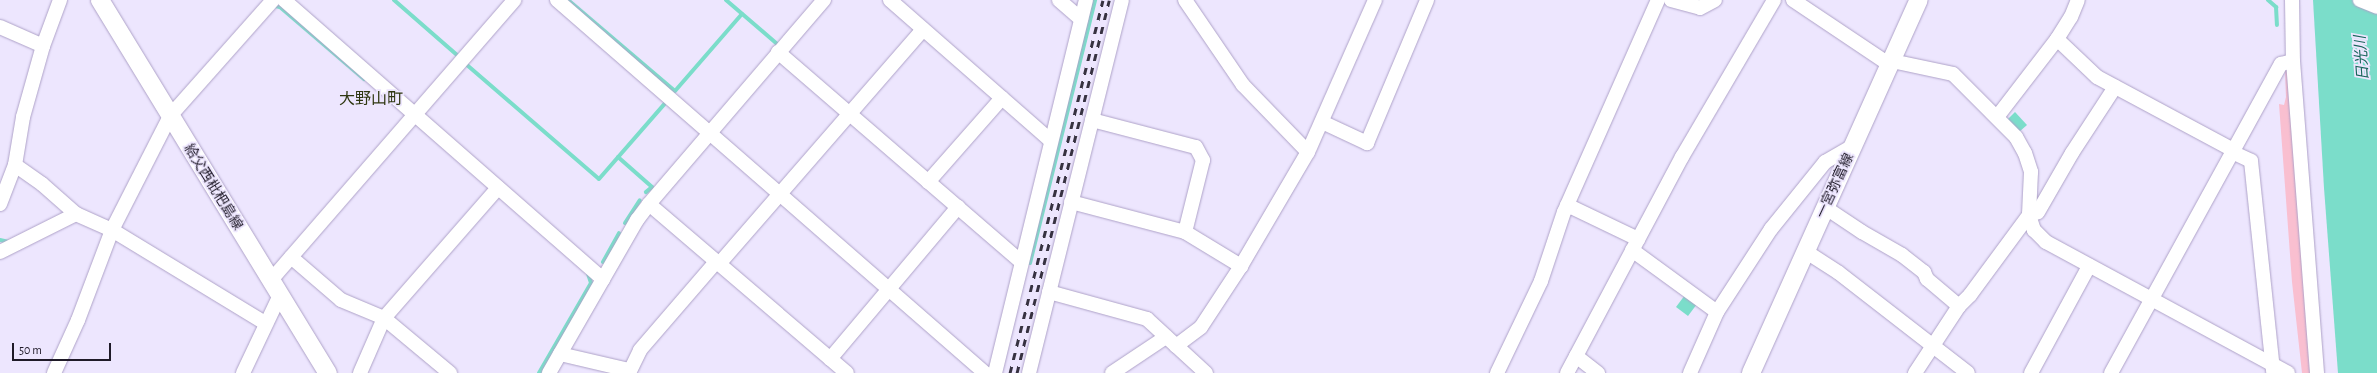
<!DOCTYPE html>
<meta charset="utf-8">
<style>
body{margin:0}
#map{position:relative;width:2377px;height:373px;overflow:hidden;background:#ede6fe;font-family:"Alegreya Sans","Noto Sans JP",sans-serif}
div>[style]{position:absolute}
.green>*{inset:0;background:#f9bfd0}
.water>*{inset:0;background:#7bddca}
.stream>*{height:4px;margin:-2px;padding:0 2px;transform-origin:2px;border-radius:2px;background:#7bddca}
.roads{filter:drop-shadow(0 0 1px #aea2c8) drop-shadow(0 0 1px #aea2c8)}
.minor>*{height:14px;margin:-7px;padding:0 7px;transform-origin:7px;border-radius:7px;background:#fff}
.major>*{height:18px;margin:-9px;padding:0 9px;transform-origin:9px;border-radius:9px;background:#fff}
.rail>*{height:3px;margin-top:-1.5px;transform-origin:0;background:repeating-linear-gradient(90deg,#373241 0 7px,transparent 0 14px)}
span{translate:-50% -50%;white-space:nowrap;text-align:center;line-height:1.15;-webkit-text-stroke:3.5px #ede6fe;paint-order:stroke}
.street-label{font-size:14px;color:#1f1a28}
.water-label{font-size:15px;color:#156559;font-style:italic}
.quarter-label{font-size:16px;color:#2f3711}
.scale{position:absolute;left:12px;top:343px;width:99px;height:18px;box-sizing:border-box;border:2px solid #1f1a28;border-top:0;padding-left:5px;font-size:12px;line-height:14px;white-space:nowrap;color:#1f1a28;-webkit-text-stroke:3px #ede6fe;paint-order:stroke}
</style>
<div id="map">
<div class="green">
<div style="clip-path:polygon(2285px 70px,2287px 70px,2313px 373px,2302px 373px,2292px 282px,2279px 104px,2284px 105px,2286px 97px)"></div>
</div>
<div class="water">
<div style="clip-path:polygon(2313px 0,2377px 0,2377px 373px,2338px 373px,2324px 188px)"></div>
<div style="clip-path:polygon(2015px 112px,2027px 125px,2019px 132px,2007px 120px)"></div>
<div style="clip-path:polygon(1685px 295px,1697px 304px,1688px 316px,1676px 307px)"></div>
</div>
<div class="stream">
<div style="left:394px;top:0;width:84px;rotate:41.1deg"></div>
<div style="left:568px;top:0;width:140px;rotate:40.4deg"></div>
<div style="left:675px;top:91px;width:102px;rotate:-49deg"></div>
<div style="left:726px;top:0;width:66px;rotate:40.7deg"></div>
<div style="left:2268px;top:0;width:11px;rotate:41deg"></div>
<div style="left:2276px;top:7px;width:18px;rotate:87deg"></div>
<div style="left:275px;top:6px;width:5px;rotate:11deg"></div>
<div style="left:280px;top:7px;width:111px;rotate:40.6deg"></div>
<div style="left:467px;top:65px;width:174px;rotate:40.8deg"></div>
<div style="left:599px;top:179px;width:103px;rotate:-48.9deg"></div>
<div style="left:618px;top:157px;width:45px;rotate:41.4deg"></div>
<div style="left:652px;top:187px;width:8px;rotate:140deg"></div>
<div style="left:625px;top:223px;width:27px;rotate:-57deg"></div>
<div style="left:0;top:240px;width:9px;rotate:13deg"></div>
<div style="left:603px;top:262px;width:33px;rotate:-61deg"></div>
<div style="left:1030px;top:263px;width:271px;rotate:-76.1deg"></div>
<div style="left:539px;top:373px;width:104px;rotate:-60deg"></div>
<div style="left:591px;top:283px;width:9px;rotate:-108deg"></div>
</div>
<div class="roads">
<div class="minor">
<div style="left:284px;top:0;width:424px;rotate:41.2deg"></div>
<div style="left:557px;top:0;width:568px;rotate:41.07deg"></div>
<div style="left:890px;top:0;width:214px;rotate:41.2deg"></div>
<div style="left:1059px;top:0;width:29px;rotate:41deg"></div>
<div style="left:1185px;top:0;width:103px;rotate:55.7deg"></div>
<div style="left:1243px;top:85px;width:93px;rotate:45.9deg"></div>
<div style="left:1671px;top:0;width:30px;rotate:15deg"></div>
<div style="left:1700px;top:8px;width:17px;rotate:-28deg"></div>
<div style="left:1793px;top:0;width:117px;rotate:33.8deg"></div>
<div style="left:2292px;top:0;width:61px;rotate:89.1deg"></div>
<div style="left:2293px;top:61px;width:313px;rotate:85.6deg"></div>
<div style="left:2360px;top:0;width:18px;rotate:22deg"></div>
<div style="left:0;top:27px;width:47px;rotate:23.8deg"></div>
<div style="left:2057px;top:39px;width:55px;rotate:43.5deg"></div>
<div style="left:2097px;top:77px;width:154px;rotate:28.2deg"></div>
<div style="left:778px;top:52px;width:321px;rotate:40.8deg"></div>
<div style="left:1892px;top:61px;width:62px;rotate:12deg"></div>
<div style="left:1953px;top:74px;width:89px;rotate:45deg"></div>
<div style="left:2016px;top:137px;width:18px;rotate:61deg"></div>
<div style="left:2025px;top:153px;width:20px;rotate:72deg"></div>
<div style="left:2031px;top:172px;width:43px;rotate:92.7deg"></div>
<div style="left:2029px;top:215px;width:16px;rotate:72deg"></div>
<div style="left:2034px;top:230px;width:17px;rotate:45deg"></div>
<div style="left:2046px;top:242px;width:275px;rotate:28.4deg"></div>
<div style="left:1997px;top:117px;width:98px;rotate:-52.4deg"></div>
<div style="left:2057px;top:39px;width:26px;rotate:-58deg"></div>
<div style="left:2071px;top:17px;width:18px;rotate:-68deg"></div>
<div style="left:1092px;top:120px;width:107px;rotate:14.6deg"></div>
<div style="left:1196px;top:147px;width:15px;rotate:62deg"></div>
<div style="left:1203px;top:160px;width:74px;rotate:104deg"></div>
<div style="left:1322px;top:122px;width:50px;rotate:25deg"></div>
<div style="left:1367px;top:143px;width:155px;rotate:-67.2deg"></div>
<div style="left:2232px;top:152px;width:21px;rotate:25deg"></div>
<div style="left:2251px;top:161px;width:212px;rotate:84deg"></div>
<div style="left:15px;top:165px;width:33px;rotate:35deg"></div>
<div style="left:42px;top:184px;width:45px;rotate:41.4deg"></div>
<div style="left:76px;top:214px;width:39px;rotate:24deg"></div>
<div style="left:112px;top:230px;width:179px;rotate:31.3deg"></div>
<div style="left:928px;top:182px;width:112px;rotate:-48.6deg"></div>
<div style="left:1071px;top:202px;width:118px;rotate:14.7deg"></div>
<div style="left:1185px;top:232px;width:66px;rotate:31.3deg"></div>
<div style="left:0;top:204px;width:42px;rotate:-69deg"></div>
<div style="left:15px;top:165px;width:49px;rotate:-80.5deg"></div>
<div style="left:23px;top:117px;width:74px;rotate:-74.3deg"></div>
<div style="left:43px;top:46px;width:49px;rotate:-69.7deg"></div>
<div style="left:649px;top:204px;width:260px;rotate:40.5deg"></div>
<div style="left:1567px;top:205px;width:79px;rotate:25.6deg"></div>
<div style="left:1826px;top:208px;width:43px;rotate:33.7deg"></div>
<div style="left:1862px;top:232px;width:46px;rotate:29.9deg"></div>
<div style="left:1902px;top:255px;width:28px;rotate:38deg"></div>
<div style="left:1924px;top:272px;width:8px;rotate:67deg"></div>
<div style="left:1927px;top:279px;width:42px;rotate:40.2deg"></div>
<div style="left:1632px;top:250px;width:105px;rotate:36.1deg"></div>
<div style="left:1805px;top:251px;width:40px;rotate:32.9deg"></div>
<div style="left:1839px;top:273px;width:163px;rotate:37.8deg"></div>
<div style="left:0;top:252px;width:85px;rotate:-26.6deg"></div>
<div style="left:291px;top:257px;width:66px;rotate:40.7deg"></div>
<div style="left:341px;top:300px;width:47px;rotate:22.7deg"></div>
<div style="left:384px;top:318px;width:86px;rotate:39.8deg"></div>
<div style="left:719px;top:264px;width:311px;rotate:-49deg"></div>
<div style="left:271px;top:280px;width:371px;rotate:-49deg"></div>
<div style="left:1049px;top:292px;width:102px;rotate:15.4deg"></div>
<div style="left:1147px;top:319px;width:80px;rotate:42.5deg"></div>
<div style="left:1176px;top:346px;width:31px;rotate:-37deg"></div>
<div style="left:1201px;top:327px;width:73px;rotate:-56.7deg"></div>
<div style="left:1241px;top:266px;width:132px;rotate:-59.6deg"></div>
<div style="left:1308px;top:152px;width:166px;rotate:-66.2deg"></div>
<div style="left:560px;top:354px;width:71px;rotate:13.1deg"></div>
<div style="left:1576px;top:356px;width:28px;rotate:38deg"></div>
<div style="left:830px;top:359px;width:199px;rotate:-49.9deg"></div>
<div style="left:54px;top:373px;width:58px;rotate:-65.6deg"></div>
<div style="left:78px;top:320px;width:96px;rotate:-69.3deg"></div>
<div style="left:112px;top:230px;width:128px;rotate:-63deg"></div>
<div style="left:170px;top:116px;width:155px;rotate:-48.4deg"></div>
<div style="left:243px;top:373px;width:86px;rotate:-64.6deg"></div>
<div style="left:360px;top:373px;width:60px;rotate:-66.4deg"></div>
<div style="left:384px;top:318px;width:173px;rotate:-48.8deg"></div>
<div style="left:549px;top:373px;width:177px;rotate:-60.1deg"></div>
<div style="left:637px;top:220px;width:20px;rotate:-53deg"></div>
<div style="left:649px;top:204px;width:269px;rotate:-49.4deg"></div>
<div style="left:629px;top:373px;width:25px;rotate:-64deg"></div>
<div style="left:640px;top:350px;width:116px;rotate:-49.2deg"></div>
<div style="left:995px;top:373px;width:384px;rotate:-76.3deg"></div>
<div style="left:1029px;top:373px;width:384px;rotate:-76deg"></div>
<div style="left:1112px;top:373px;width:65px;rotate:-33.7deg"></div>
<div style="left:1497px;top:373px;width:102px;rotate:-64.4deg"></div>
<div style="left:1541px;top:281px;width:73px;rotate:-71.6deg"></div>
<div style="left:1564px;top:212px;width:232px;rotate:-66.1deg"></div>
<div style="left:1567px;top:373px;width:245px;rotate:-62deg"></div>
<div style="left:1682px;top:157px;width:182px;rotate:-59.6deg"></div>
<div style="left:1690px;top:373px;width:67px;rotate:-66.1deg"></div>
<div style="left:1717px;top:312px;width:99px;rotate:-57deg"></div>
<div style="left:1771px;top:229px;width:86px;rotate:-51.1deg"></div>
<div style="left:1825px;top:162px;width:34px;rotate:-30deg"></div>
<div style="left:1915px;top:373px;width:80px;rotate:-56.7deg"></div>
<div style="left:1959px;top:306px;width:16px;rotate:-45deg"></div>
<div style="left:1970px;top:295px;width:99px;rotate:-53.6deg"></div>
<div style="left:2029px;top:215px;width:9px;rotate:-18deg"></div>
<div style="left:2038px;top:212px;width:68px;rotate:-60deg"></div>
<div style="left:2072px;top:153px;width:79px;rotate:-56.9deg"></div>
<div style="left:2031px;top:373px;width:122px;rotate:-61.5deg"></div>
<div style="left:2111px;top:373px;width:353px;rotate:-61.2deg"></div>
<div style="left:2281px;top:64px;width:12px;rotate:-14deg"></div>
</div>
<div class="major">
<div style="left:100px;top:0;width:437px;rotate:58.6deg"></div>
<div style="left:1751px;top:373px;width:409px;rotate:-65.8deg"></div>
</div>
</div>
<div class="rail">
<div style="left:1010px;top:373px;width:384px;rotate:-76deg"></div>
<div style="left:1017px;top:373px;width:384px;rotate:-76.1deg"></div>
</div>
<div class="street-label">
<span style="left:1835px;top:186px;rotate:-65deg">一宮弥富線</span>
<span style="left:213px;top:187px;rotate:58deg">給父西枇杷島線</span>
</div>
<div class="water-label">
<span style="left:2362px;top:58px;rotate:-94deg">日光川</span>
</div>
<div class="quarter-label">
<span style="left:371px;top:99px">大野山町</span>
</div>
<div class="scale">50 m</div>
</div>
